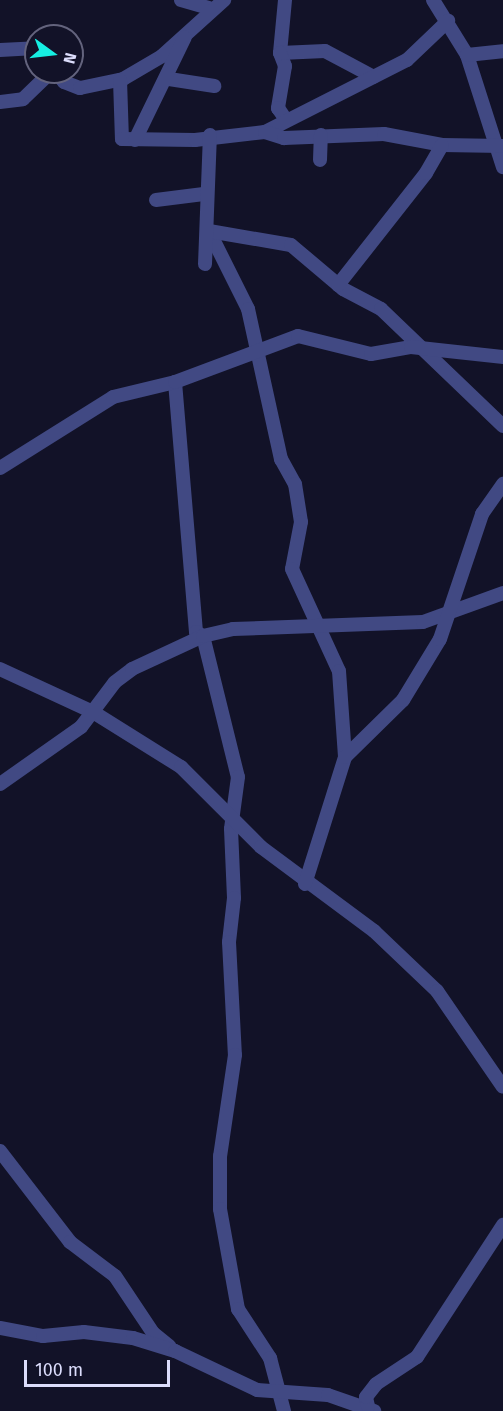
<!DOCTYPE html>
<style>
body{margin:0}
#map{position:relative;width:503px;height:1411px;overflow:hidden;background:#121228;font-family:"Fira Sans",sans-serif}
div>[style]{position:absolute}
.minor>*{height:14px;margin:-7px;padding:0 7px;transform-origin:7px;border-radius:7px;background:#414983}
span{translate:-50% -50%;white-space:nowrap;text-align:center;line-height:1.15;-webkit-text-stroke:5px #121228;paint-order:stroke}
.north{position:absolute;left:24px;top:24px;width:60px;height:60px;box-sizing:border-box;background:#121228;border:2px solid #63637d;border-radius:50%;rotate:105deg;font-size:16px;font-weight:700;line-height:24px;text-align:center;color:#dcddfc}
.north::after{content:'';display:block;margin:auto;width:21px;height:27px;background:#16eee2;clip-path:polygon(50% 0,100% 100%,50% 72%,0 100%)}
.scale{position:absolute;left:24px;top:1360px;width:146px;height:27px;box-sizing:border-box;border:3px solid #dcddfc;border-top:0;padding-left:8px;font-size:18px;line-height:21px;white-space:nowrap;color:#dcddfc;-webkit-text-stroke:4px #121228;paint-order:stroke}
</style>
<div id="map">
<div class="minor">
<div style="left:181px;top:0;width:29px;rotate:16deg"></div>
<div style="left:285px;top:0;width:53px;rotate:95.4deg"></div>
<div style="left:280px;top:53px;width:45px;rotate:-2.5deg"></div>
<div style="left:325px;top:51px;width:55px;rotate:28deg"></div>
<div style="left:433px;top:0;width:65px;rotate:58.3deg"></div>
<div style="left:467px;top:55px;width:118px;rotate:72.2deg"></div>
<div style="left:0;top:50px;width:36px;rotate:-3deg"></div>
<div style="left:280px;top:53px;width:14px;rotate:69deg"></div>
<div style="left:285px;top:66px;width:43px;rotate:99.5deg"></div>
<div style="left:278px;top:108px;width:14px;rotate:56deg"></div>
<div style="left:467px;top:55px;width:36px;rotate:-6deg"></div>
<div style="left:56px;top:72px;width:13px;rotate:51deg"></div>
<div style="left:64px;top:82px;width:17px;rotate:21deg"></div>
<div style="left:80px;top:88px;width:44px;rotate:-11.8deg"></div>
<div style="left:123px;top:79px;width:45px;rotate:-30.5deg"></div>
<div style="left:162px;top:56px;width:84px;rotate:-42.1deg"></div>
<div style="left:169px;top:79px;width:46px;rotate:8.8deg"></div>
<div style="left:120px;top:80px;width:59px;rotate:88.1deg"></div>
<div style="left:122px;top:139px;width:73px;rotate:0.8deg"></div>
<div style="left:195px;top:140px;width:70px;rotate:-6.5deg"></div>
<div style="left:265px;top:132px;width:159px;rotate:-26.9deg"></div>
<div style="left:407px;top:60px;width:57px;rotate:-43.6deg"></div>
<div style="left:0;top:102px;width:23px;rotate:-7deg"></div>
<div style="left:23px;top:99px;width:39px;rotate:-44deg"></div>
<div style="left:265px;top:132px;width:20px;rotate:18deg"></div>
<div style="left:284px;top:138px;width:100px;rotate:-2.3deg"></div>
<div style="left:384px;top:134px;width:59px;rotate:10.7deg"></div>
<div style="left:442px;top:145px;width:61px;rotate:0.9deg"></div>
<div style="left:135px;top:140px;width:114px;rotate:-64.1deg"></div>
<div style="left:320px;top:160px;width:25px;rotate:-88deg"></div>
<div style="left:156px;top:200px;width:48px;rotate:-7.1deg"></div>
<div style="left:209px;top:231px;width:87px;rotate:63.4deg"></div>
<div style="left:248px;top:309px;width:154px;rotate:77.6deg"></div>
<div style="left:281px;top:459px;width:29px;rotate:61deg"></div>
<div style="left:295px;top:484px;width:38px;rotate:81deg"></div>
<div style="left:301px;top:522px;width:48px;rotate:100.8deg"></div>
<div style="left:292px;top:569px;width:112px;rotate:65.3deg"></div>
<div style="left:339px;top:671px;width:86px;rotate:86deg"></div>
<div style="left:209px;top:231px;width:83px;rotate:9.7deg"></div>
<div style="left:291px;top:245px;width:68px;rotate:40.2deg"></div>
<div style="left:343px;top:289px;width:43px;rotate:27.8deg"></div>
<div style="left:381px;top:309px;width:169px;rotate:43.8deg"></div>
<div style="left:205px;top:264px;width:129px;rotate:-87.8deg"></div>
<div style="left:338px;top:285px;width:142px;rotate:-51.8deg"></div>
<div style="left:426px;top:173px;width:32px;rotate:-60deg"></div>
<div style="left:175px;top:382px;width:251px;rotate:85.2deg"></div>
<div style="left:196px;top:632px;width:8px;rotate:30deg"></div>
<div style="left:203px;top:636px;width:145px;rotate:76.1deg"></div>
<div style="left:238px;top:777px;width:52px;rotate:97.7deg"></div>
<div style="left:231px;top:829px;width:69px;rotate:87.5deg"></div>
<div style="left:234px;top:898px;width:44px;rotate:96.5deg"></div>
<div style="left:229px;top:942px;width:113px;rotate:87deg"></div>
<div style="left:235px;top:1055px;width:102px;rotate:98.4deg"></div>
<div style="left:220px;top:1156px;width:53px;rotate:90deg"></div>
<div style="left:220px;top:1209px;width:102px;rotate:79.8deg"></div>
<div style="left:238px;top:1309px;width:59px;rotate:56.9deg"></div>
<div style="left:270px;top:1358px;width:55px;rotate:75.2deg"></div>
<div style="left:0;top:468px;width:133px;rotate:-32.1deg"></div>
<div style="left:113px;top:397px;width:64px;rotate:-13.6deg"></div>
<div style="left:175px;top:382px;width:131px;rotate:-20.5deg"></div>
<div style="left:298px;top:336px;width:75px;rotate:13.9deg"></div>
<div style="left:371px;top:354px;width:41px;rotate:-9.9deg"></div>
<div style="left:411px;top:347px;width:93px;rotate:6.2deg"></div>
<div style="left:0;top:669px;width:102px;rotate:24.8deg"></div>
<div style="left:93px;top:712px;width:104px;rotate:32deg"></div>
<div style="left:181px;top:767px;width:113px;rotate:45deg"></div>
<div style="left:261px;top:847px;width:141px;rotate:36.6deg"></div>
<div style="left:374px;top:931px;width:87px;rotate:43.6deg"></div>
<div style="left:437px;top:991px;width:116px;rotate:55.5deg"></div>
<div style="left:0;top:784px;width:99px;rotate:-35.1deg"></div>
<div style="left:81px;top:727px;width:56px;rotate:-52.9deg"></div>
<div style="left:115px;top:682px;width:21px;rotate:-37deg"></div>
<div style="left:132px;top:669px;width:78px;rotate:-24.9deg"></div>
<div style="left:203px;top:636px;width:31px;rotate:-13deg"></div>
<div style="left:233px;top:629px;width:190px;rotate:-2.1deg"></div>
<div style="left:423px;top:622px;width:85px;rotate:-19.9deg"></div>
<div style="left:305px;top:884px;width:133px;rotate:-72.5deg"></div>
<div style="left:345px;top:757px;width:81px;rotate:-44.5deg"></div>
<div style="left:403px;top:700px;width:71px;rotate:-58.8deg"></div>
<div style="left:440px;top:639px;width:132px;rotate:-71.4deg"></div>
<div style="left:482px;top:514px;width:37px;rotate:-55deg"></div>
<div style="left:0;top:1151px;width:115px;rotate:52.4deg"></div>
<div style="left:70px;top:1242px;width:56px;rotate:37.1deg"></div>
<div style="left:115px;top:1276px;width:69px;rotate:56.3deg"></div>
<div style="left:153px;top:1333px;width:21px;rotate:39deg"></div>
<div style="left:0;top:1328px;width:44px;rotate:10.5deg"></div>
<div style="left:43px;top:1336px;width:41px;rotate:-5.6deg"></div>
<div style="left:84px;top:1332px;width:49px;rotate:7deg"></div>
<div style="left:133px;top:1338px;width:44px;rotate:17.2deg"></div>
<div style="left:175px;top:1351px;width:91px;rotate:25.4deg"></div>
<div style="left:257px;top:1390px;width:71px;rotate:4deg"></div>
<div style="left:328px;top:1395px;width:49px;rotate:19.2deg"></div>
<div style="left:368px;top:1406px;width:9px;rotate:-103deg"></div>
<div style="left:366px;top:1397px;width:16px;rotate:-52deg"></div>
<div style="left:376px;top:1384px;width:49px;rotate:-33.4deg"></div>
<div style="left:417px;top:1357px;width:158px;rotate:-56.9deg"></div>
</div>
<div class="north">N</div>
<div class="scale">100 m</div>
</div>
